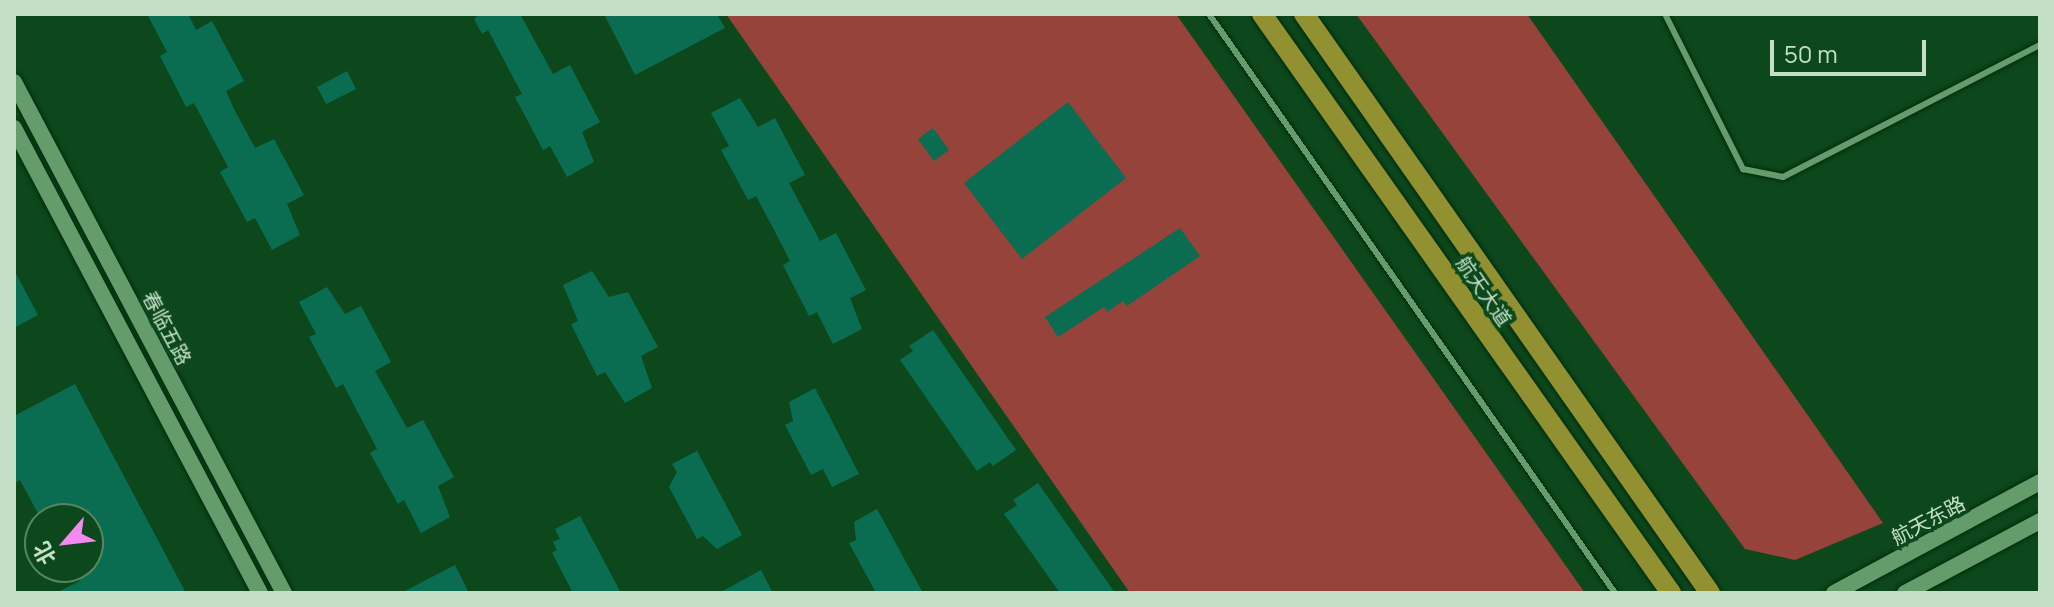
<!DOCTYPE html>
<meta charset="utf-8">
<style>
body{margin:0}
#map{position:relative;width:2054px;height:607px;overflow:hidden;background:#0d481d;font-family:Manrope,"Noto Sans SC",sans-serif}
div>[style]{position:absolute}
.green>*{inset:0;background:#95433b}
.building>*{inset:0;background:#0a6c51}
.roads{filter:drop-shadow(0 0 2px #002c0b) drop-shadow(0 0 2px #002c0b)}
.lane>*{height:6px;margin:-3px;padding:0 3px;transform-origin:3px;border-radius:3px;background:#649c6c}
.secondary>*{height:16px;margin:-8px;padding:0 8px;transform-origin:8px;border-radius:8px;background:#649c6c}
.primary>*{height:20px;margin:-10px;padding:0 10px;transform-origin:10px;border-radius:10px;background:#929132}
span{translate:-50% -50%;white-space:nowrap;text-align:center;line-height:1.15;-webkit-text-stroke:7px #0d481d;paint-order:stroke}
.street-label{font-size:20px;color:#c3e0c6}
.frame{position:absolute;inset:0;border:16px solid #c3e0c6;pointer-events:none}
.north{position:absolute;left:24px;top:503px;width:80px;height:80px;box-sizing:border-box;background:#0d481d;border:2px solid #568561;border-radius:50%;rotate:242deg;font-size:22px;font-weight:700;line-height:32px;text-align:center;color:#c3e0c6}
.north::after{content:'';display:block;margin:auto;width:28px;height:36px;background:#f38af1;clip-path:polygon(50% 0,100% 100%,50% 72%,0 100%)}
.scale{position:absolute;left:1770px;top:40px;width:156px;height:36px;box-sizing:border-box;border:4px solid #c3e0c6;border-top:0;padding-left:10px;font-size:24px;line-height:28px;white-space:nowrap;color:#c3e0c6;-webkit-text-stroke:6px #0d481d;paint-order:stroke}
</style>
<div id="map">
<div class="green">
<div style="clip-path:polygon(726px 14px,1176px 14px,1585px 593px,1130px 593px)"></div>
<div style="clip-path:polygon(1356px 14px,1527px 14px,1883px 523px,1795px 560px,1745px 549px)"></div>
</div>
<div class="building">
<div style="clip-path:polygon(147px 14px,188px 14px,196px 30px,212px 21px,244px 81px,226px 91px,233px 107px,255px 148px,274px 139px,304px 195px,287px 204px,300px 235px,272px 250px,255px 218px,247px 222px,220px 172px,228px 167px,194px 103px,186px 107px,160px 56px,167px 52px)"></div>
<div style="clip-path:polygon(480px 14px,520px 14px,553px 74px,570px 65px,600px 122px,582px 132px,594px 162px,567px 177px,550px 146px,543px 150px,515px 97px,522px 94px,488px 30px,482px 34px,474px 19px)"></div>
<div style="clip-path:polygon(604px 14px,717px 14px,725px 28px,635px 75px)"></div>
<div style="clip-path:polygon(347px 71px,356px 89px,326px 104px,317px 87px)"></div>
<div style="clip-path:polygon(740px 98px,758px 127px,775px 118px,805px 175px,789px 183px,820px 241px,836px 233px,866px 290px,850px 298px,862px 329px,833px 344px,817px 312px,809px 316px,783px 265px,790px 261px,773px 228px,756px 196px,748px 200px,721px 150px,729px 146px,711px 113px)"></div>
<div style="clip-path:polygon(1068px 102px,1126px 178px,1022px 259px,964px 183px)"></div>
<div style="clip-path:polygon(933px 128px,949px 150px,934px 161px,918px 139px)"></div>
<div style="clip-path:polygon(1180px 228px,1200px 256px,1127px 306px,1123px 301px,1107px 312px,1104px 307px,1058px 337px,1045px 317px)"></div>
<div style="clip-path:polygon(14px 270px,38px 315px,14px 328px)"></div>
<div style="clip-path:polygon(592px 271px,609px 297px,628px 292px,658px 347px,641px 356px,652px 388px,625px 403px,605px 372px,597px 376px,571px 324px,578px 321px,563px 285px)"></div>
<div style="clip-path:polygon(327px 287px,345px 314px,361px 306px,391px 362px,375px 371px,407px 428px,423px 420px,454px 477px,438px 486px,450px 517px,421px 533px,404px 500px,398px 504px,370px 453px,377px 449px,343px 384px,336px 388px,309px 337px,316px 334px,299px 302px)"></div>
<div style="clip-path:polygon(933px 330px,1016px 450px,993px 466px,990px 462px,977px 471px,900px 360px,913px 351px,909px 346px)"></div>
<div style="clip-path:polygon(75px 384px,186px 593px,56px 593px,80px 581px,72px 567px,88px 567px,88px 519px,41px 519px,20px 480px,14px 483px,14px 416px)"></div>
<div style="clip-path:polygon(815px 388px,859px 474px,832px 487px,823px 469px,811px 475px,785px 425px,793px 421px,789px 402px)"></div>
<div style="clip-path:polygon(697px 451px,742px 535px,717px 549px,703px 536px,697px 539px,669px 487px,677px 472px,672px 464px)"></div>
<div style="clip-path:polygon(1038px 483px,1115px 593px,1060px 593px,1004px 514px,1017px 505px,1013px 500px)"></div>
<div style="clip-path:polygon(877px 509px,923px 593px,876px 593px,849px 543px,856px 540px,854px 522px)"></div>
<div style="clip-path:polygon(580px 516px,621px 593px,573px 593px,552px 553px,557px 550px,553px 542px,560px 539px,555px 529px)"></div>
<div style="clip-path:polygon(455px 565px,469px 593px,401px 593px)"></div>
<div style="clip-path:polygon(761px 570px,773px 593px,719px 593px)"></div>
</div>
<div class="roads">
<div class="lane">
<div style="left:1209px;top:14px;width:707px;rotate:54.96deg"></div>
<div style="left:1665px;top:14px;width:174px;rotate:63.3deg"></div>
<div style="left:1743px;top:169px;width:41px;rotate:11.3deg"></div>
<div style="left:1783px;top:177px;width:289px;rotate:-27.2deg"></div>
</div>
<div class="secondary">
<div style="left:14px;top:82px;width:578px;rotate:62.15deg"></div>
<div style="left:14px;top:128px;width:526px;rotate:62.12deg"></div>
<div style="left:1834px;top:593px;width:234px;rotate:-28.3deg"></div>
<div style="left:1905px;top:593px;width:153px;rotate:-28.1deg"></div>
</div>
<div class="primary">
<div style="left:1262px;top:14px;width:709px;rotate:54.76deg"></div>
<div style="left:1304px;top:14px;width:707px;rotate:54.96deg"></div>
</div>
</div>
<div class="street-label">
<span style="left:1484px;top:291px;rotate:55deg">航天大道</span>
<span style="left:167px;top:328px;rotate:62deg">春临五路</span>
<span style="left:1928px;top:520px;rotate:-28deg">航天东路</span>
</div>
<div class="frame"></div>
<div class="north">北</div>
<div class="scale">50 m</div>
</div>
